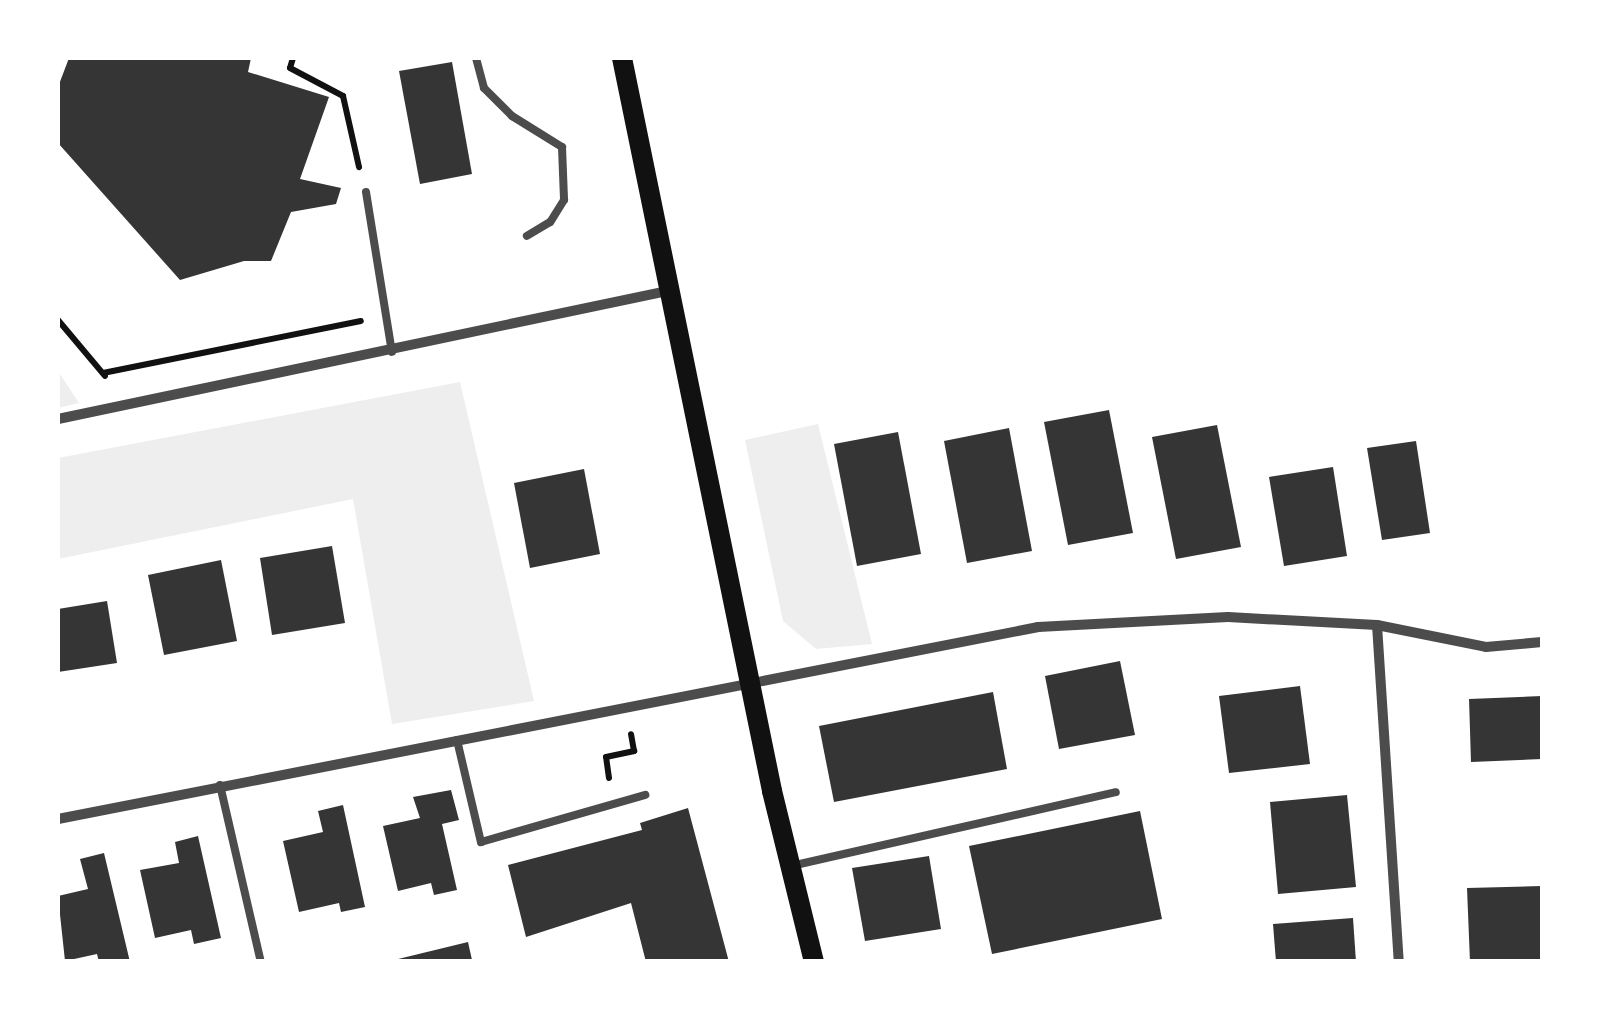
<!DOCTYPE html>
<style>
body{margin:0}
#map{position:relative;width:1600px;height:1019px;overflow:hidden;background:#fff;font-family:"Source Sans 3",sans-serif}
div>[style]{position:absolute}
.green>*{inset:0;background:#eee}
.building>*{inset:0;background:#353535}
.path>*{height:6px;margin:-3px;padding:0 3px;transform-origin:3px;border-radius:3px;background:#111}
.service>*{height:8px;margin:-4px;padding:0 4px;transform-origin:4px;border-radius:4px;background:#4c4c4c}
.minor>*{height:10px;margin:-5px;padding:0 5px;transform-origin:5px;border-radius:5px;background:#4c4c4c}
.secondary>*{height:20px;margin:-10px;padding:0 10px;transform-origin:10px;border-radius:10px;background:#111}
span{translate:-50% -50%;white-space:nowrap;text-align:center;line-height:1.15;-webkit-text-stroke:10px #fff;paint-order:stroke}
.frame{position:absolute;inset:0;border:60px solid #fff;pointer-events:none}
</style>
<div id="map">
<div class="green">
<div style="clip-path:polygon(58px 371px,79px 403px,58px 408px)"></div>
<div style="clip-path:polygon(460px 382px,534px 701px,392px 724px,353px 499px,58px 559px,58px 458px)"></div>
<div style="clip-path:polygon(818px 424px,872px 644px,816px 649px,783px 621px,745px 440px)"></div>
</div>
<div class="building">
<div style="clip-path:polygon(69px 58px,251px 58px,248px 72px,329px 97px,300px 179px,341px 188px,336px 204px,291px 212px,271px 261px,244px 261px,180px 280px,58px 143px,58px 87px)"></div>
<div style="clip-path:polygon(452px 62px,472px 174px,420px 184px,399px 71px)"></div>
<div style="clip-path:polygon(1109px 410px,1133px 533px,1068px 545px,1044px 422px)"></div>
<div style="clip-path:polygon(1217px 425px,1241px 547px,1176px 559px,1152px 437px)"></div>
<div style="clip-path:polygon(1009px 428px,1032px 551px,967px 563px,944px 441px)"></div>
<div style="clip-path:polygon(898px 432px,921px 554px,857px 566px,834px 444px)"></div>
<div style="clip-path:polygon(1416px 441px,1430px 533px,1382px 540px,1367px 448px)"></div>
<div style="clip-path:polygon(1333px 467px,1347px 556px,1284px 566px,1269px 477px)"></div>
<div style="clip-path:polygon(584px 469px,600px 554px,530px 568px,514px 483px)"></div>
<div style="clip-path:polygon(332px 546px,345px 623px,272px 635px,260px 558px)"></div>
<div style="clip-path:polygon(221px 560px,237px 641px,164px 655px,148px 575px)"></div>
<div style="clip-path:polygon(107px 601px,117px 663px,58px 672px,58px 609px)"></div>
<div style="clip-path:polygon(1120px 661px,1135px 735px,1059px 749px,1045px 676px)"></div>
<div style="clip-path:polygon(1300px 686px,1310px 764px,1229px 773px,1219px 696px)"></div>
<div style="clip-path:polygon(993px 692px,1007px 769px,834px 802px,819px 726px)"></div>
<div style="clip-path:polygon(1542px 696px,1542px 759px,1471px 762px,1469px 699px)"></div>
<div style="clip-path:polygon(451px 790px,459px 820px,442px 824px,457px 890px,434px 895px,431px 883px,398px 891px,383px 826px,420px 818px,413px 797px)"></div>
<div style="clip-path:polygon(1347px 795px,1356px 887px,1278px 894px,1270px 802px)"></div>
<div style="clip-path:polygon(343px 805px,365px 907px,341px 912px,339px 903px,299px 912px,283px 841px,323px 832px,318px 811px)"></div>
<div style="clip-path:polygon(688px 808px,729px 962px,646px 962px,631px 903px,526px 937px,508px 865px,642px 830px,640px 823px)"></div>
<div style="clip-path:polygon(1140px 811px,1162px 919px,992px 954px,969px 846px)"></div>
<div style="clip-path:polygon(198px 836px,221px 938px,194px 944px,191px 930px,155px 938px,140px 870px,179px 863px,175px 842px)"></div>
<div style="clip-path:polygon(104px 853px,130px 962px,99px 962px,97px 954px,65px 961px,58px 896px,88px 889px,80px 859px)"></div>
<div style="clip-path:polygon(929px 856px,941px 929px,865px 941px,852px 868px)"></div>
<div style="clip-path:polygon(1542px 886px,1542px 961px,1470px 962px,1467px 888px)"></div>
<div style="clip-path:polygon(1353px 918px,1356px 962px,1276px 962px,1273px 924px)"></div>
<div style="clip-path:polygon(468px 942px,472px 960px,394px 962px,394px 960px)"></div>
</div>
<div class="path">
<div style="left:293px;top:58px;width:10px;rotate:107deg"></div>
<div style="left:290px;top:68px;width:60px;rotate:27.8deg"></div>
<div style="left:343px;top:96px;width:73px;rotate:77.3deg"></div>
<div style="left:58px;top:320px;width:73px;rotate:50deg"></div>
<div style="left:103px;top:373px;width:263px;rotate:-11.4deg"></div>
<div style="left:609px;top:778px;width:21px;rotate:-98deg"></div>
<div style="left:606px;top:757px;width:29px;rotate:-12deg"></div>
<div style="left:634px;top:751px;width:17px;rotate:-100deg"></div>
</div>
<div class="service">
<div style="left:476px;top:58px;width:31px;rotate:75deg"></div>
<div style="left:484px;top:88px;width:40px;rotate:45deg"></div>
<div style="left:512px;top:116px;width:59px;rotate:31.8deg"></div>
<div style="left:562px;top:147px;width:53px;rotate:87.8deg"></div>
<div style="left:564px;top:200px;width:26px;rotate:122deg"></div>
<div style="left:550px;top:222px;width:27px;rotate:149deg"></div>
<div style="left:366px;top:192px;width:162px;rotate:80.8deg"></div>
<div style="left:457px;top:740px;width:105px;rotate:76.8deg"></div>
<div style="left:481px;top:842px;width:171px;rotate:-16deg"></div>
<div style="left:220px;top:785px;width:182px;rotate:77deg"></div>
<div style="left:791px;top:866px;width:333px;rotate:-12.8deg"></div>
</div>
<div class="minor">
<div style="left:58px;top:419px;width:627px;rotate:-11.87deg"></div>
<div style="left:1377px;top:625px;width:338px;rotate:86.3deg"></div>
<div style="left:58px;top:819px;width:999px;rotate:-11.08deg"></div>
<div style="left:1038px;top:627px;width:190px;rotate:-3deg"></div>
<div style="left:1228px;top:617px;width:149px;rotate:3.1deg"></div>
<div style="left:1377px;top:625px;width:111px;rotate:11.4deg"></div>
<div style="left:1486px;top:647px;width:56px;rotate:-5.1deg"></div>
</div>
<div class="secondary">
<div style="left:622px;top:58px;width:748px;rotate:78.43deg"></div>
<div style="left:772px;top:791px;width:176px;rotate:76.2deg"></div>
</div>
<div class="frame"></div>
</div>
